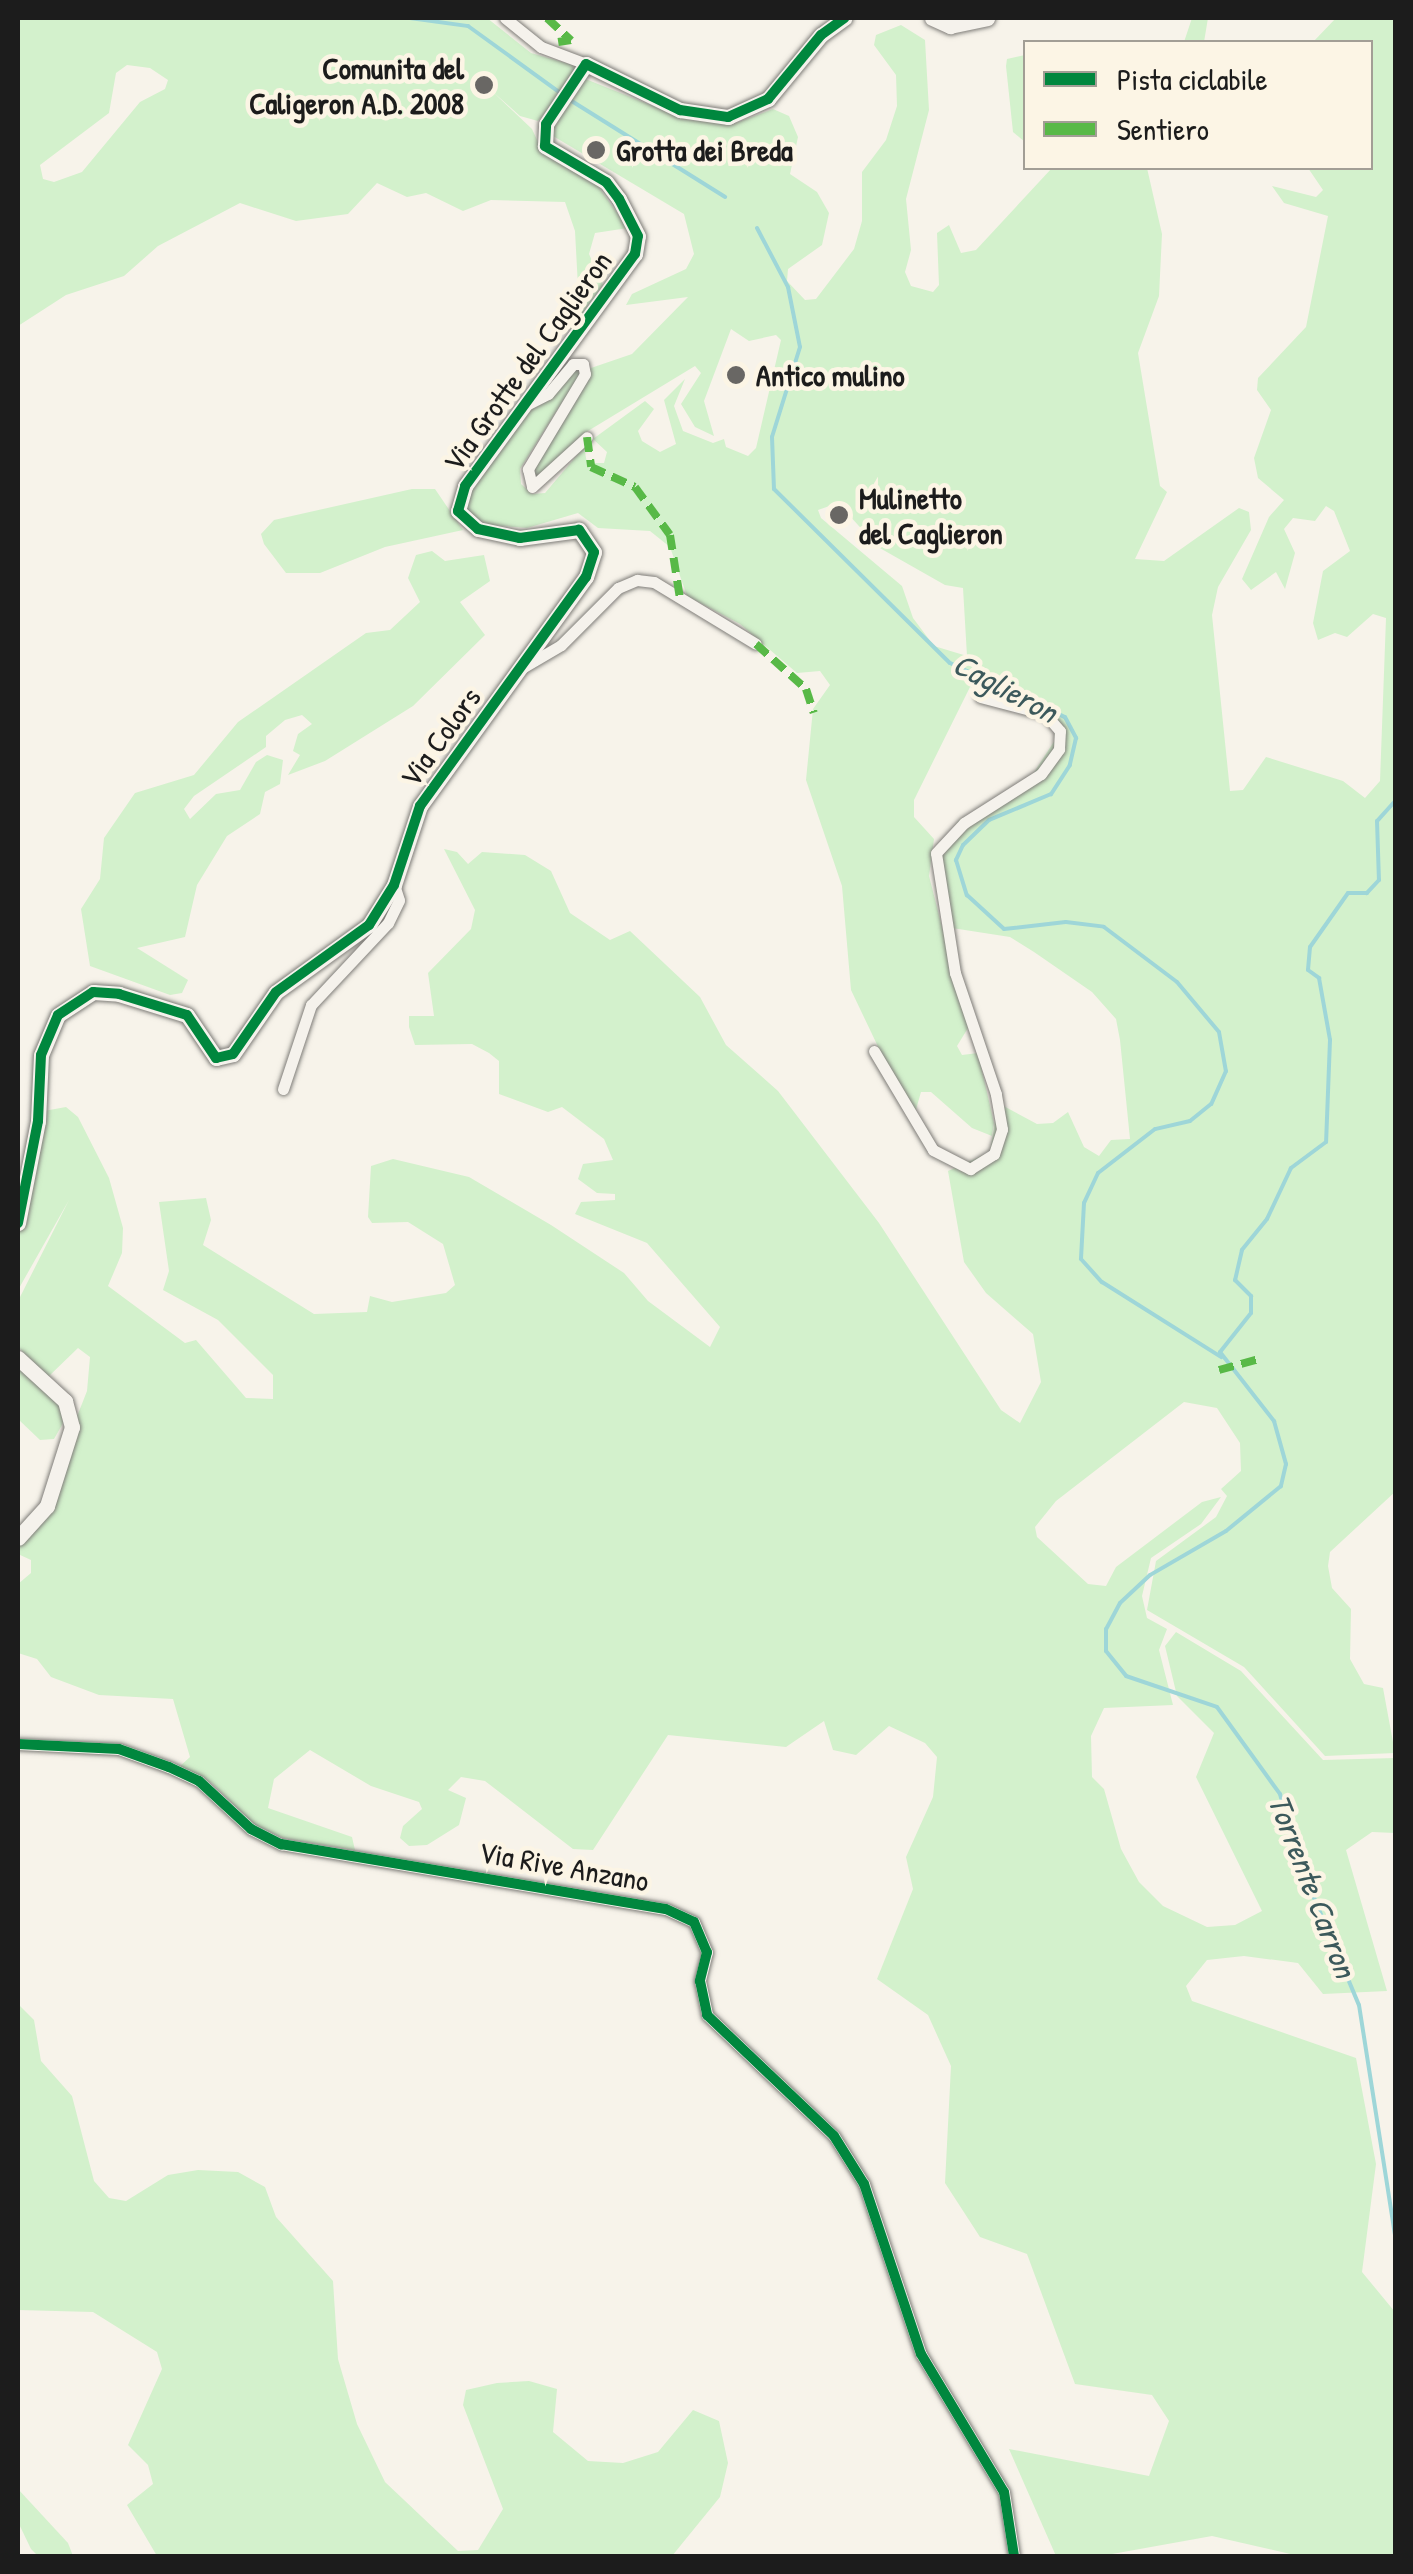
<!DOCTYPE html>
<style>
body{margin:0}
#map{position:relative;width:1413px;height:2574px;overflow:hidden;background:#f7f3ea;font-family:"Patrick Hand",sans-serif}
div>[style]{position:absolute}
.green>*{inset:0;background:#d3f1cc}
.stream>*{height:4px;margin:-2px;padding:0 2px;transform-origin:2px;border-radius:2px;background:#9ed6d8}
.roads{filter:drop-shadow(0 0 2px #7f7d79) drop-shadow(0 0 2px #7f7d79)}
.street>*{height:11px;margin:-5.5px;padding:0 5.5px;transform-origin:5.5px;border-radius:5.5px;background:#f5f2ec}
.secondary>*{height:15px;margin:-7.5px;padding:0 7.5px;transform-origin:7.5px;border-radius:7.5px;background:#f5f2ec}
.quiet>*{height:8px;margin-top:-4px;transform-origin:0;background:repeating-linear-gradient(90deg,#58b947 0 15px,transparent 0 23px)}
.cycleway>*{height:10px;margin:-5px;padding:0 5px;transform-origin:5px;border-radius:5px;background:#00873e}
.dots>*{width:28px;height:28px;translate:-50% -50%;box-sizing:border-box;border:5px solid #fcf5e5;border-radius:50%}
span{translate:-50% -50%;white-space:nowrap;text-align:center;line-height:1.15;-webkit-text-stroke:9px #fcf5e5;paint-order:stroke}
.poi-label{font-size:30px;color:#1c1c1c;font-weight:700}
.right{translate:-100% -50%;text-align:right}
.left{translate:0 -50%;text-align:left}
.street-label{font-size:30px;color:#1c1c1c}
.water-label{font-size:32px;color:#3c595b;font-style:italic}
.frame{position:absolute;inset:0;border:20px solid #1c1c1c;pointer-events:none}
.legend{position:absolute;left:1023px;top:40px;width:350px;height:130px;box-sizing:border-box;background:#fcf5e5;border:2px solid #a29e95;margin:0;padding:12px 18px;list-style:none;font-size:30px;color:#1c1c1c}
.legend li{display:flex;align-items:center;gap:20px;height:50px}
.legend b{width:50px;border:2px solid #a29e95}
</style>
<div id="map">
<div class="green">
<div style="clip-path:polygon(evenodd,18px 18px,487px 18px,531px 53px,573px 65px,575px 74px,538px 121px,520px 116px,493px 92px,532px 129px,543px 153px,595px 182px,628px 228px,595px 233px,589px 254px,603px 285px,570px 330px,578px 287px,575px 231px,565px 202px,491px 200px,463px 211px,426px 193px,407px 197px,377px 183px,348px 214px,296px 221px,240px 203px,158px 246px,124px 276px,66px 295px,18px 326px,18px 18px,127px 65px,150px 68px,168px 80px,165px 89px,140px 102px,82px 172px,54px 182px,43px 179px,40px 165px,109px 113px,116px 73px,127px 65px)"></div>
<div style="clip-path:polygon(1192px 18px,1208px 18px,1204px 42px,1184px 42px)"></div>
<div style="clip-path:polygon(evenodd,1336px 18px,1395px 18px,1396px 1491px,1330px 1552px,1328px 1566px,1332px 1588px,1351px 1609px,1350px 1659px,1364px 1684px,1383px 1688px,1395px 1753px,1325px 1756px,1244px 1667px,1147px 1610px,1156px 1561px,1216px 1517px,1227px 1496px,1221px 1489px,1241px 1471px,1240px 1443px,1217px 1408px,1184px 1402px,1056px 1501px,1035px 1527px,1037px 1537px,1088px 1584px,1106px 1586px,1116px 1567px,1202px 1502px,1221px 1497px,1201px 1524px,1151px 1558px,1142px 1596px,1147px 1618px,1167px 1629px,1159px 1650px,1173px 1705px,1104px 1708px,1091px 1736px,1092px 1777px,1104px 1789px,1121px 1849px,1139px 1882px,1163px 1906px,1207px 1927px,1235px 1925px,1262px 1911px,1196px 1777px,1214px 1733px,1177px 1696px,1165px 1646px,1176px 1632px,1241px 1671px,1323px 1760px,1395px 1758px,1395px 1833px,1372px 1832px,1346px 1850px,1387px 1991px,1323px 1994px,1298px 1963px,1244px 1956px,1207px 1960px,1186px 1986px,1192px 2001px,1356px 2058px,1376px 2164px,1362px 2272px,1395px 2312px,1395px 2556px,1299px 2556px,1212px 2536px,1101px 2556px,1056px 2556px,1009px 2449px,1149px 2476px,1169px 2421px,1152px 2395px,1075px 2384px,1027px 2254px,980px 2237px,945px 2183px,951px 2066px,928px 2015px,877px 1979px,913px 1889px,906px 1857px,933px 1797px,937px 1757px,925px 1743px,889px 1726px,856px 1755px,833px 1750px,824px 1721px,786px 1747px,668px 1735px,593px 1850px,573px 1849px,485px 1781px,461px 1777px,448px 1790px,466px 1798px,459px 1825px,427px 1845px,409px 1846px,400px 1838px,403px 1826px,422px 1809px,419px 1802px,371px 1786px,310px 1750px,274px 1779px,268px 1808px,352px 1837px,355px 1850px,284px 1838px,255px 1825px,212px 1783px,178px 1768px,190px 1757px,173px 1699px,99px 1695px,51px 1677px,37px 1659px,18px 1653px,18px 1584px,31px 1573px,31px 1560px,18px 1554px,18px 1543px,32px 1531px,87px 1391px,90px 1357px,78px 1348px,48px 1377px,18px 1347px,18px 1301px,69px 1200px,18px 1290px,18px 1240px,44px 1111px,66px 1107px,78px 1117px,109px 1178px,123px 1228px,122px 1253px,108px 1286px,185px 1343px,196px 1340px,246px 1398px,273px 1399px,273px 1375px,218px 1320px,163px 1290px,169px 1271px,159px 1202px,206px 1198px,211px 1220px,203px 1245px,314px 1314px,367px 1312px,370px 1296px,392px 1302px,446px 1293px,455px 1285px,443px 1244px,408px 1222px,372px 1223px,368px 1217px,371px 1166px,393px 1159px,469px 1177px,551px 1225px,624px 1273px,648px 1301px,710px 1347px,720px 1327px,647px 1243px,575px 1214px,581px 1202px,615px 1200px,615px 1194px,597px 1193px,578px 1179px,583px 1164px,613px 1160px,604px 1139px,562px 1107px,548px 1112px,499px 1094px,499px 1061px,489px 1053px,472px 1044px,415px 1045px,409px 1027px,409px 1016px,434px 1016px,428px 973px,471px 929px,475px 910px,444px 849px,457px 852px,468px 864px,482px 852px,525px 855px,551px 871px,570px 913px,610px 940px,630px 931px,700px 997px,726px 1045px,778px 1091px,879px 1223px,1001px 1410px,1020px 1423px,1041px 1382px,1033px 1334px,986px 1293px,964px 1262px,948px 1171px,990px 1152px,998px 1103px,1037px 1124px,1053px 1123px,1068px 1112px,1084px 1147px,1099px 1156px,1111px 1140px,1130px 1139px,1120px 1040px,1116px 1019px,1092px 992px,1034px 952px,1010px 937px,952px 928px,932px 856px,959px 820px,1029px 780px,1055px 740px,1052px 712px,970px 687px,914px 800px,914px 817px,934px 839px,929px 876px,968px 1028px,957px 1046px,962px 1055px,978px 1053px,994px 1123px,992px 1136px,972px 1128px,931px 1092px,921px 1092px,913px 1120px,851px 990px,842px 886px,806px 780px,813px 709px,830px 685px,820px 671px,797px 673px,740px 624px,687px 596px,670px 547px,650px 531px,598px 528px,578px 513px,527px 528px,491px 525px,468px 515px,462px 501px,525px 412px,544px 403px,575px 370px,581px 372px,520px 469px,521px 484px,532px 494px,545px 493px,584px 447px,587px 463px,604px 463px,607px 452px,593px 439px,645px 401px,654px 409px,638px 431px,642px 441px,660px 452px,676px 444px,664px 400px,685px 379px,674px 406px,683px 431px,713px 443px,724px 439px,726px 447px,748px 456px,756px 448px,781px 340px,776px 335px,749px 341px,731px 329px,704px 401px,714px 436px,695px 427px,681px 404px,701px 373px,695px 366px,583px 434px,537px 480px,530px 472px,591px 368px,632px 354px,688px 297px,626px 305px,632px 294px,686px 269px,694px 254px,684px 214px,548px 133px,583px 78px,688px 120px,733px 124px,773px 109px,789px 116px,798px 137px,790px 174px,817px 192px,829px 213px,822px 245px,788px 269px,787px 281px,805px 300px,816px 299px,854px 249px,862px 221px,862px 172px,886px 140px,897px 106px,896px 75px,874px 45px,876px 35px,901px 25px,925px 40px,929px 110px,906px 199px,911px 250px,905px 272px,911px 286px,933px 292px,939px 285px,937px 233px,949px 225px,961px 253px,976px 250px,1052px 168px,1147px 168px,1162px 234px,1159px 296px,1138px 353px,1160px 486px,1167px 492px,1135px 559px,1164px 561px,1239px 508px,1249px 512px,1251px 530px,1218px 587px,1212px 615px,1230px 791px,1243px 790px,1266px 757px,1343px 781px,1365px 798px,1380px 781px,1386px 618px,1373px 614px,1347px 637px,1335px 633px,1318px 640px,1313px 623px,1323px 571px,1350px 551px,1334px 511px,1326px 506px,1315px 521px,1293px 518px,1284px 529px,1295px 553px,1285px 589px,1276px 572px,1251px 590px,1242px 579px,1269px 517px,1284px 500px,1258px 478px,1254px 458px,1271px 410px,1257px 390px,1258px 378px,1306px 327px,1328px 216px,1284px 203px,1272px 186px,1316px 197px,1323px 190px,1308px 168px,1370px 168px,1370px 42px,1313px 42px,1336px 18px,838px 503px,878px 547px,945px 585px,963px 588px,967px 656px,934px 646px,913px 618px,902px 586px,821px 518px,818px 510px,838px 503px)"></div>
<div style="clip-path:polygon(1025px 55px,1026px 55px,1025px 142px,1013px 132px,1006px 66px,1007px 59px)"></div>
<div style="clip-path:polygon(412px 489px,435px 489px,463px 530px,385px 547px,320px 573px,286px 573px,264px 544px,261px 534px,274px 520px)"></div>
<div style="clip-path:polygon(432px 551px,445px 561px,484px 555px,490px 581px,460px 602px,485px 635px,413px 706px,325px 761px,288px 775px,300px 755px,293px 751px,298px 734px,312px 724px,302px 715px,285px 720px,266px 736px,266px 747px,194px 796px,184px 809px,190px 819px,216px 794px,240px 790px,256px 762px,267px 755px,283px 760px,280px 784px,265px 792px,260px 814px,227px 836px,197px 885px,185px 937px,137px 948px,188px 980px,182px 993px,170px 995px,90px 966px,81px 909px,100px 879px,104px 838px,135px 793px,194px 775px,238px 722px,366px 633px,390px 630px,420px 602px,408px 578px,416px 555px)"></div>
<div style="clip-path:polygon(18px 1365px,56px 1396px,66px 1418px,54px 1439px,40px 1440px,18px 1419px)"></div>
<div style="clip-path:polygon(18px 2004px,34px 2020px,41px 2061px,72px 2096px,94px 2181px,109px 2198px,126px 2201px,168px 2175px,198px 2170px,238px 2172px,265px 2187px,276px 2217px,333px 2281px,338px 2359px,357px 2424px,385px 2482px,458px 2551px,478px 2550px,503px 2509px,463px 2405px,466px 2390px,497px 2383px,529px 2381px,557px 2389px,553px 2432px,588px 2461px,623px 2463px,658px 2452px,693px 2410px,719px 2421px,728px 2463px,720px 2497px,672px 2556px,157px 2556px,127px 2505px,153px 2484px,148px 2465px,128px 2445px,162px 2369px,157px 2352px,93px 2312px,18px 2310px)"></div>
<div style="clip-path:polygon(18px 2489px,68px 2543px,73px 2556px,38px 2556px,31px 2549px,18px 2522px)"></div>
</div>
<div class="stream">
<div style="left:410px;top:18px;width:59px;rotate:7.9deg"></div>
<div style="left:468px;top:26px;width:116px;rotate:35.9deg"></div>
<div style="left:570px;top:100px;width:183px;rotate:32deg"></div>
<div style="left:757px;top:228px;width:67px;rotate:62.3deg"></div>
<div style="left:788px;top:287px;width:61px;rotate:78.7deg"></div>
<div style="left:800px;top:347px;width:94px;rotate:107.3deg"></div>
<div style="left:772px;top:437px;width:52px;rotate:87.8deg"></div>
<div style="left:774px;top:489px;width:247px;rotate:44.7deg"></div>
<div style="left:950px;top:663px;width:127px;rotate:25.2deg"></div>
<div style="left:1065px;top:717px;width:24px;rotate:62deg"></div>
<div style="left:1076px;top:738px;width:28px;rotate:103deg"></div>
<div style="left:1070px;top:765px;width:35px;rotate:123deg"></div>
<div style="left:1051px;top:794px;width:67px;rotate:157.2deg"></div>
<div style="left:989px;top:820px;width:36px;rotate:136deg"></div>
<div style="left:963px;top:845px;width:17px;rotate:115deg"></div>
<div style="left:956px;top:860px;width:37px;rotate:73deg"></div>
<div style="left:967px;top:895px;width:50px;rotate:42.6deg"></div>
<div style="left:1004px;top:929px;width:62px;rotate:-6.4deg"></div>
<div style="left:1066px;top:922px;width:38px;rotate:7deg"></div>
<div style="left:1104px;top:927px;width:91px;rotate:37deg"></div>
<div style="left:1177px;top:982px;width:65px;rotate:50deg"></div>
<div style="left:1219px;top:1032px;width:40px;rotate:80deg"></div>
<div style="left:1226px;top:1071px;width:36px;rotate:114deg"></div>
<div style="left:1211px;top:1104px;width:27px;rotate:141deg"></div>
<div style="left:1190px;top:1121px;width:36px;rotate:167deg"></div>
<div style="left:1155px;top:1129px;width:72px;rotate:142.3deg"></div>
<div style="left:1098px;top:1173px;width:33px;rotate:115deg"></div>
<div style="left:1084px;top:1203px;width:56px;rotate:93.1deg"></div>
<div style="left:1081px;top:1259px;width:31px;rotate:48deg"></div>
<div style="left:1102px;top:1282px;width:141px;rotate:32.2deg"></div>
<div style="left:1396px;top:800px;width:28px;rotate:132deg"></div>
<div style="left:1377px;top:821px;width:59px;rotate:88.1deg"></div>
<div style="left:1379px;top:880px;width:18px;rotate:133deg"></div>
<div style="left:1367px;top:893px;width:19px;rotate:180deg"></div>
<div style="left:1348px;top:893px;width:66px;rotate:125.1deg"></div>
<div style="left:1310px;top:947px;width:23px;rotate:95deg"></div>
<div style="left:1308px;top:970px;width:14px;rotate:36deg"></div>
<div style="left:1319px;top:978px;width:63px;rotate:79.9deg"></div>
<div style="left:1330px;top:1040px;width:102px;rotate:92.2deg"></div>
<div style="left:1326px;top:1142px;width:44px;rotate:143.4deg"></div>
<div style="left:1291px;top:1168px;width:56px;rotate:115.2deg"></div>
<div style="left:1267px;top:1219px;width:40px;rotate:129deg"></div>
<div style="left:1242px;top:1250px;width:31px;rotate:103deg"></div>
<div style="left:1235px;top:1280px;width:23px;rotate:45deg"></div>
<div style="left:1251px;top:1296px;width:17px;rotate:90deg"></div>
<div style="left:1251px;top:1313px;width:50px;rotate:128.5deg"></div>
<div style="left:1220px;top:1352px;width:88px;rotate:52deg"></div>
<div style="left:1274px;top:1421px;width:45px;rotate:74.4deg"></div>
<div style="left:1286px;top:1464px;width:23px;rotate:103deg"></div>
<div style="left:1281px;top:1486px;width:71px;rotate:140.7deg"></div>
<div style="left:1226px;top:1531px;width:88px;rotate:149.9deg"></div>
<div style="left:1150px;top:1575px;width:41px;rotate:137deg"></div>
<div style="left:1120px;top:1603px;width:30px;rotate:118deg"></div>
<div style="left:1106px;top:1629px;width:22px;rotate:90deg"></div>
<div style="left:1106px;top:1651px;width:32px;rotate:51deg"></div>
<div style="left:1126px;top:1676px;width:96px;rotate:18.8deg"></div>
<div style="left:1217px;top:1707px;width:107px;rotate:54.1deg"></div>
<div style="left:1280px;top:1794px;width:65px;rotate:74.9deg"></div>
<div style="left:1297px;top:1857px;width:160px;rotate:67.3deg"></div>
<div style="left:1359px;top:2005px;width:240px;rotate:81.1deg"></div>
</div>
<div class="roads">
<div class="street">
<div style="left:505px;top:18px;width:46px;rotate:38.9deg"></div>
<div style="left:541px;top:47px;width:48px;rotate:20.7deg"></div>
<div style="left:524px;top:406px;width:27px;rotate:-27deg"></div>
<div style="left:548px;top:394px;width:39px;rotate:-50deg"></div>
<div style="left:573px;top:364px;width:10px"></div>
<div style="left:583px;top:364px;width:10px;rotate:79deg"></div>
<div style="left:585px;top:374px;width:111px;rotate:121deg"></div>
<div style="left:528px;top:469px;width:18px;rotate:77deg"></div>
<div style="left:532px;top:487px;width:74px;rotate:-42.3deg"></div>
<div style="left:522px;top:668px;width:45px;rotate:-30.5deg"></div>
<div style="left:561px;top:645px;width:81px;rotate:-45deg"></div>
<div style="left:618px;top:588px;width:21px;rotate:-23deg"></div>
<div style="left:637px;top:580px;width:17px;rotate:7deg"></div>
<div style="left:654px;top:582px;width:119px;rotate:31.3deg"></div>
<div style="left:874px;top:1051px;width:115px;rotate:59.2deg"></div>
<div style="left:933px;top:1150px;width:42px;rotate:27.2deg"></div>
<div style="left:970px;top:1169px;width:28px;rotate:-32deg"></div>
<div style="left:994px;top:1154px;width:26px;rotate:-72deg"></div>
<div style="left:1002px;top:1129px;width:36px;rotate:-100deg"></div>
<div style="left:996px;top:1094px;width:128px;rotate:-108.7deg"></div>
<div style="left:955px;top:973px;width:121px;rotate:-99deg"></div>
<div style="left:936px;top:853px;width:41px;rotate:-47deg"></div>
<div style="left:964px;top:823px;width:91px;rotate:-32.5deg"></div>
<div style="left:1041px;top:774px;width:31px;rotate:-54deg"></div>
<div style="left:1059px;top:749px;width:18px;rotate:-87deg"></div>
<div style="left:1060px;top:731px;width:23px;rotate:-131deg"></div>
<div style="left:1045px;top:714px;width:67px;rotate:-165.3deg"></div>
<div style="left:283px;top:1089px;width:89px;rotate:-71.6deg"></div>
<div style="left:311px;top:1005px;width:112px;rotate:-46.8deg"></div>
<div style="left:388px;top:923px;width:25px;rotate:-64deg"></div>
<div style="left:399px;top:900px;width:16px;rotate:-108deg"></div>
<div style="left:18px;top:1744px;width:101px;rotate:2.8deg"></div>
<div style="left:119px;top:1749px;width:53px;rotate:19.8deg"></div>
<div style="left:169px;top:1767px;width:33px;rotate:25deg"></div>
<div style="left:199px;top:1781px;width:71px;rotate:42.7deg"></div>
<div style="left:251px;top:1829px;width:34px;rotate:27deg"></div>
<div style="left:281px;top:1844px;width:390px;rotate:9.6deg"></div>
<div style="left:666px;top:1909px;width:31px;rotate:25deg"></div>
<div style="left:694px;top:1922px;width:33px;rotate:67deg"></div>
<div style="left:707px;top:1952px;width:30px;rotate:104deg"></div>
<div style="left:700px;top:1981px;width:35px;rotate:78deg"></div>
<div style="left:707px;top:2015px;width:175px;rotate:43.6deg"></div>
<div style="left:834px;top:2136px;width:57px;rotate:58deg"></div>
<div style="left:864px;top:2184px;width:179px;rotate:71.5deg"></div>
<div style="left:921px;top:2354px;width:161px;rotate:59deg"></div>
<div style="left:1004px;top:2492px;width:65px;rotate:81.1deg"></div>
</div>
<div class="secondary">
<div style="left:932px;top:18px;width:20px;rotate:24deg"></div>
<div style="left:950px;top:26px;width:38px;rotate:-12deg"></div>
<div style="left:18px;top:1223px;width:104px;rotate:-78.9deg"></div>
<div style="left:38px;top:1121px;width:66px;rotate:-87.4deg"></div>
<div style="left:41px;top:1055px;width:43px;rotate:-67deg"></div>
<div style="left:58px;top:1015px;width:42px;rotate:-33.3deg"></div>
<div style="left:93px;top:992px;width:26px;rotate:4deg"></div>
<div style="left:119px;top:994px;width:71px;rotate:17.2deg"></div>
<div style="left:187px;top:1015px;width:52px;rotate:56deg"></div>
<div style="left:216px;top:1058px;width:17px;rotate:-13deg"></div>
<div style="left:233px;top:1054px;width:75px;rotate:-55.3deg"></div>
<div style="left:276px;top:992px;width:115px;rotate:-35.8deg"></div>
<div style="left:369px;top:925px;width:47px;rotate:-58deg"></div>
<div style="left:394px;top:885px;width:83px;rotate:-71.8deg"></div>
<div style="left:420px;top:806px;width:283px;rotate:-54.1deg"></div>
<div style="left:586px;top:577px;width:26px;rotate:-72deg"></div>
<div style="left:594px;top:552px;width:27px;rotate:-124deg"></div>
<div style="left:579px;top:530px;width:60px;rotate:172.3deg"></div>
<div style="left:520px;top:538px;width:43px;rotate:-167.9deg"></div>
<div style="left:478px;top:529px;width:27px;rotate:-138deg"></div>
<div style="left:458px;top:511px;width:26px;rotate:-74deg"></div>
<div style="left:465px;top:486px;width:288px;rotate:-53.8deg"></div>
<div style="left:635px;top:254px;width:18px;rotate:-81deg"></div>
<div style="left:638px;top:236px;width:42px;rotate:-117.2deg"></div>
<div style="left:619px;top:199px;width:21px;rotate:-127deg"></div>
<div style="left:606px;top:182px;width:71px;rotate:-149.5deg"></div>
<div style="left:545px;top:146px;width:22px;rotate:-87deg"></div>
<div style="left:546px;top:124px;width:72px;rotate:-56.3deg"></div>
<div style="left:586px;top:64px;width:105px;rotate:26.1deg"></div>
<div style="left:680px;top:110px;width:49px;rotate:8.3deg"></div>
<div style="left:728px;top:117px;width:44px;rotate:-24.2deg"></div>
<div style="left:768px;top:99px;width:83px;rotate:-50.4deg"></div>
<div style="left:821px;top:35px;width:29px;rotate:-36deg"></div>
<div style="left:18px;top:1358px;width:64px;rotate:42.5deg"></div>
<div style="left:65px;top:1401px;width:27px;rotate:75deg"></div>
<div style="left:72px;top:1427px;width:83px;rotate:107.6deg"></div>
<div style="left:47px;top:1506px;width:43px;rotate:132.2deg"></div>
</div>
</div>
<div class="quiet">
<div style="left:547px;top:18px;width:33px;rotate:43deg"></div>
<div style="left:571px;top:40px;width:13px;rotate:171deg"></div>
<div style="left:587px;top:437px;width:30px;rotate:82deg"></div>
<div style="left:591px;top:467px;width:48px;rotate:24.4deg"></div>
<div style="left:635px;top:487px;width:59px;rotate:53.9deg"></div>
<div style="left:670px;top:535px;width:65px;rotate:81.1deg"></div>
<div style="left:756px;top:644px;width:67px;rotate:42deg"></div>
<div style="left:806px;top:689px;width:25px;rotate:72deg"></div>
<div style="left:1219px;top:1370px;width:41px;rotate:-15.4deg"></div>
</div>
<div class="cycleway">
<div style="left:18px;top:1223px;width:104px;rotate:-78.9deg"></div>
<div style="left:38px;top:1121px;width:66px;rotate:-87.4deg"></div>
<div style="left:41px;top:1055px;width:43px;rotate:-67deg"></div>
<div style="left:58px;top:1015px;width:42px;rotate:-33.3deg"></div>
<div style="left:93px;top:992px;width:26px;rotate:4deg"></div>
<div style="left:119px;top:994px;width:71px;rotate:17.2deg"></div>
<div style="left:187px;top:1015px;width:52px;rotate:56deg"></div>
<div style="left:216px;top:1058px;width:17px;rotate:-13deg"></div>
<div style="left:233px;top:1054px;width:75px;rotate:-55.3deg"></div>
<div style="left:276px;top:992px;width:115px;rotate:-35.8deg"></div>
<div style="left:369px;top:925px;width:47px;rotate:-58deg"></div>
<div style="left:394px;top:885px;width:83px;rotate:-71.8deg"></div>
<div style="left:420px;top:806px;width:283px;rotate:-54.1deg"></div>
<div style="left:586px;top:577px;width:26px;rotate:-72deg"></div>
<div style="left:594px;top:552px;width:27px;rotate:-124deg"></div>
<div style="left:579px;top:530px;width:60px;rotate:172.3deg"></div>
<div style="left:520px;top:538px;width:43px;rotate:-167.9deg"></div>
<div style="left:478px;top:529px;width:27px;rotate:-138deg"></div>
<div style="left:458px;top:511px;width:26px;rotate:-74deg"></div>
<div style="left:465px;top:486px;width:288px;rotate:-53.8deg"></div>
<div style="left:635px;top:254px;width:18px;rotate:-81deg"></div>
<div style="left:638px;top:236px;width:42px;rotate:-117.2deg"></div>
<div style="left:619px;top:199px;width:21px;rotate:-127deg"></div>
<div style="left:606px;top:182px;width:71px;rotate:-149.5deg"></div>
<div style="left:545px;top:146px;width:22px;rotate:-87deg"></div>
<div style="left:546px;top:124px;width:72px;rotate:-56.3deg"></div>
<div style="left:586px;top:64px;width:105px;rotate:26.1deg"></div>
<div style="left:680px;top:110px;width:49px;rotate:8.3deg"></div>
<div style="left:728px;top:117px;width:44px;rotate:-24.2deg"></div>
<div style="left:768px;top:99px;width:83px;rotate:-50.4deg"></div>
<div style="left:821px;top:35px;width:29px;rotate:-36deg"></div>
<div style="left:18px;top:1744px;width:101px;rotate:2.8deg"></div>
<div style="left:119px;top:1749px;width:53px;rotate:19.8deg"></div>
<div style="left:169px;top:1767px;width:33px;rotate:25deg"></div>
<div style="left:199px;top:1781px;width:71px;rotate:42.7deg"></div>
<div style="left:251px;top:1829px;width:34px;rotate:27deg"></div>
<div style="left:281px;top:1844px;width:390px;rotate:9.6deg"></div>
<div style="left:666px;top:1909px;width:31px;rotate:25deg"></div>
<div style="left:694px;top:1922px;width:33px;rotate:67deg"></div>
<div style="left:707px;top:1952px;width:30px;rotate:104deg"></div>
<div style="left:700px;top:1981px;width:35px;rotate:78deg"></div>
<div style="left:707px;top:2015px;width:175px;rotate:43.6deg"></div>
<div style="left:834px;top:2136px;width:57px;rotate:58deg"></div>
<div style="left:864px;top:2184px;width:179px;rotate:71.5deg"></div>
<div style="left:921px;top:2354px;width:161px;rotate:59deg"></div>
<div style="left:1004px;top:2492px;width:65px;rotate:81.1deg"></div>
</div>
<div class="dots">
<div style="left:484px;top:85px;background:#696764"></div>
<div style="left:596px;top:150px;background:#696764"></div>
<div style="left:736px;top:375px;background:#696764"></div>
<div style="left:839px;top:515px;background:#696764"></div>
</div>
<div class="poi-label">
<span class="right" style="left:464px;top:85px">Comunita del<br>Caligeron A.D. 2008</span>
<span class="left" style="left:616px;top:150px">Grotta dei Breda</span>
<span class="left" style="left:756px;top:375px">Antico mulino</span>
<span class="left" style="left:859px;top:515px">Mulinetto<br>del Caglieron</span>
</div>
<div class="street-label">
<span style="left:527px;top:361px;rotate:-54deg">Via Grotte del Caglieron</span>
<span style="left:440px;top:737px;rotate:-54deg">Via Colors</span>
<span style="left:564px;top:1866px;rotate:10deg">Via Rive Anzano</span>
</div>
<div class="water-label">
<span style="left:1005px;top:688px;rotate:28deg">Caglieron</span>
<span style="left:1312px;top:1886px;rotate:69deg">Torrente Carron</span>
</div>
<div class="frame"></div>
<ul class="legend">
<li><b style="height:12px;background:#00873e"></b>Pista ciclabile</li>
<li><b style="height:12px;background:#58b947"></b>Sentiero</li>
</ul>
</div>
